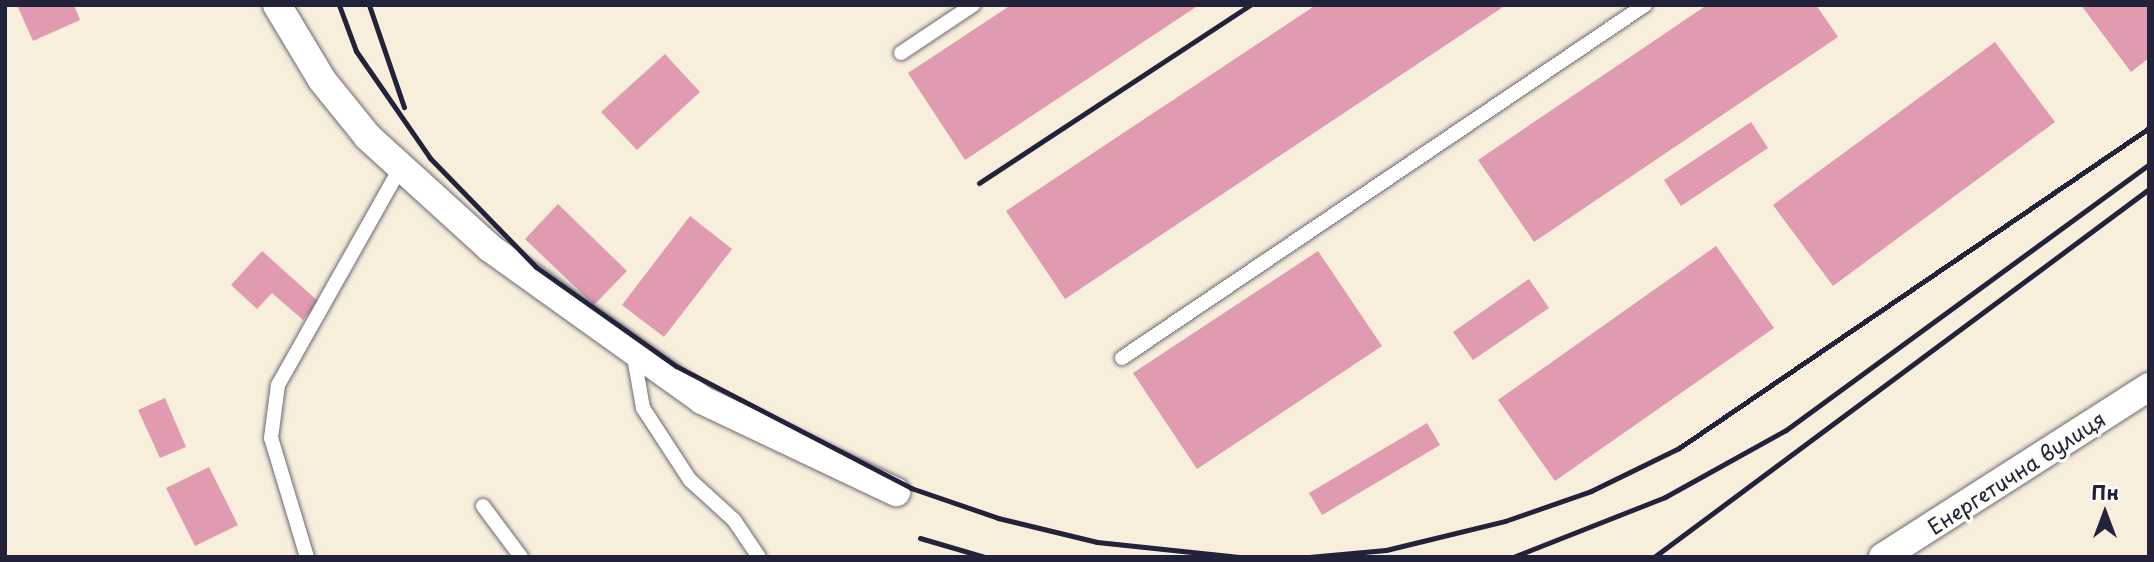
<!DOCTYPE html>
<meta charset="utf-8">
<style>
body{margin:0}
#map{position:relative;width:2154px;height:562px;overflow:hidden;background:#f7eedc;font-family:"Playpen Sans",sans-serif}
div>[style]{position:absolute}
.building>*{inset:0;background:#e09bb0}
.roads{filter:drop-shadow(0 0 2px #6d6973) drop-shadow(0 0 2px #6d6973)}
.service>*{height:14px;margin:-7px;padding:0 7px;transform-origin:7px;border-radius:7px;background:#fff}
.minor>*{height:28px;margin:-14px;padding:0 14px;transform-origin:14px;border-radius:14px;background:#fff}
.rail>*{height:5px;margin:-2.5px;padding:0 2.5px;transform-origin:2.5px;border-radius:2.5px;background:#22223b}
span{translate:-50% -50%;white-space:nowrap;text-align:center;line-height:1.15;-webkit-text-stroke:7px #fdfcf7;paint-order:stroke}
.street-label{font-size:21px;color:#22223b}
.frame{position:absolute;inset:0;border:7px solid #22223b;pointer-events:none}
.north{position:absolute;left:2070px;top:478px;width:70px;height:70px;-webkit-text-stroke:5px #fdfcf7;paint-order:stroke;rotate:0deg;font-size:19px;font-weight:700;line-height:28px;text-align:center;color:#22223b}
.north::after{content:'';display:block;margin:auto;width:24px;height:32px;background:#22223b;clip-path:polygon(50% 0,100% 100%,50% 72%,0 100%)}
</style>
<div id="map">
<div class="building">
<div style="clip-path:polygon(17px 5px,74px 5px,80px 20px,33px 41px)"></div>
<div style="clip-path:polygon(1011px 5px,1199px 5px,965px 160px,908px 73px)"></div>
<div style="clip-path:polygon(1316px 5px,1506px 5px,1065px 299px,1006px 211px)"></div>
<div style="clip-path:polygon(1707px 5px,1816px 5px,1838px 37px,1534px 242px,1478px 160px)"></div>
<div style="clip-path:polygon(2081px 5px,2149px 5px,2149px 58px,2131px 72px)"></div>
<div style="clip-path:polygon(1995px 42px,2055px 122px,1833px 286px,1773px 205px)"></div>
<div style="clip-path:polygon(665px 54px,700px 92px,637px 150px,601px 112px)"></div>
<div style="clip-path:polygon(1751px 122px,1768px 148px,1681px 206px,1664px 180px)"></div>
<div style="clip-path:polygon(558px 204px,627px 271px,594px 305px,525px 239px)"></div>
<div style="clip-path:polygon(690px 216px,732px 249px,664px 337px,622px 305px)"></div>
<div style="clip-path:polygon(1716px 246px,1774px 328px,1555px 481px,1498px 400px)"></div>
<div style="clip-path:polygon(262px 251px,319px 302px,303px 320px,272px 293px,257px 309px,231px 285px)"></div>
<div style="clip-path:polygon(1318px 251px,1382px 346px,1197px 469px,1133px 373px)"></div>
<div style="clip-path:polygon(1529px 279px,1549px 308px,1473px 360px,1453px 332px)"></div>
<div style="clip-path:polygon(165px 398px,186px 447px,160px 458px,138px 410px)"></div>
<div style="clip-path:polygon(1427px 423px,1440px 445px,1322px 515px,1309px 493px)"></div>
<div style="clip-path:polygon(209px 467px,238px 525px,195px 546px,166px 488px)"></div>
</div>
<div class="roads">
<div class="service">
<div style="left:901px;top:53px;width:87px;rotate:-33.7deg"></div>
<div style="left:634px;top:357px;width:52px;rotate:80deg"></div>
<div style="left:643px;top:408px;width:86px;rotate:56.9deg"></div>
<div style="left:690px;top:480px;width:59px;rotate:42.3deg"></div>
<div style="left:734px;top:520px;width:45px;rotate:56deg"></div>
<div style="left:1122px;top:358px;width:631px;rotate:-34.02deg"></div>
<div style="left:483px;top:506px;width:64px;rotate:53.3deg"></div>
<div style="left:307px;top:557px;width:124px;rotate:-106.8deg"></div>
<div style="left:271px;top:438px;width:53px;rotate:-82.5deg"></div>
<div style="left:278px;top:385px;width:247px;rotate:-60.6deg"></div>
</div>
<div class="minor">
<div style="left:277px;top:5px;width:87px;rotate:59deg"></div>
<div style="left:322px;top:80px;width:73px;rotate:51.1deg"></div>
<div style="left:368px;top:137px;width:165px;rotate:42.3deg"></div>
<div style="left:490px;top:248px;width:261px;rotate:35.6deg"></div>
<div style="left:702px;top:400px;width:215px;rotate:25.4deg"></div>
<div style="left:1883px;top:557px;width:316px;rotate:-32.6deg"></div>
</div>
</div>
<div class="rail">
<div style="left:339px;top:5px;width:49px;rotate:69.7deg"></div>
<div style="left:356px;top:51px;width:130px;rotate:55.3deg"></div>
<div style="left:430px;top:158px;width:152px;rotate:45.8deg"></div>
<div style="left:536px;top:267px;width:171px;rotate:35.3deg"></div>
<div style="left:676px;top:366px;width:265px;rotate:27.4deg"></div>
<div style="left:911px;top:488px;width:92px;rotate:19deg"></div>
<div style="left:998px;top:518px;width:102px;rotate:13.6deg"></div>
<div style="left:1097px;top:542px;width:143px;rotate:6deg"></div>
<div style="left:369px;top:5px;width:108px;rotate:71.1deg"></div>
<div style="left:979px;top:183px;width:324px;rotate:-33.3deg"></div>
<div style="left:920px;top:538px;width:68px;rotate:16.3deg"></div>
<div style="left:1309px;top:557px;width:77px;rotate:-5.2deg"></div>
<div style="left:1386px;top:550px;width:122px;rotate:-13.7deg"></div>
<div style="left:1505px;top:521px;width:91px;rotate:-19.2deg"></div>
<div style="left:1591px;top:491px;width:98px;rotate:-26deg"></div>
<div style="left:1679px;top:448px;width:569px;rotate:-34.25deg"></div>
<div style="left:1513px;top:557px;width:163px;rotate:-21.5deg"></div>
<div style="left:1665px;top:497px;width:138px;rotate:-29deg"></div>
<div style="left:1786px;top:430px;width:450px;rotate:-36.2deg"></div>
<div style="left:1654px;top:557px;width:617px;rotate:-36.63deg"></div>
</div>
<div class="street-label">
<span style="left:2016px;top:472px;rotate:-33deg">Енергетична вулиця</span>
</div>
<div class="frame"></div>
<div class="north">Пн</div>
</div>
